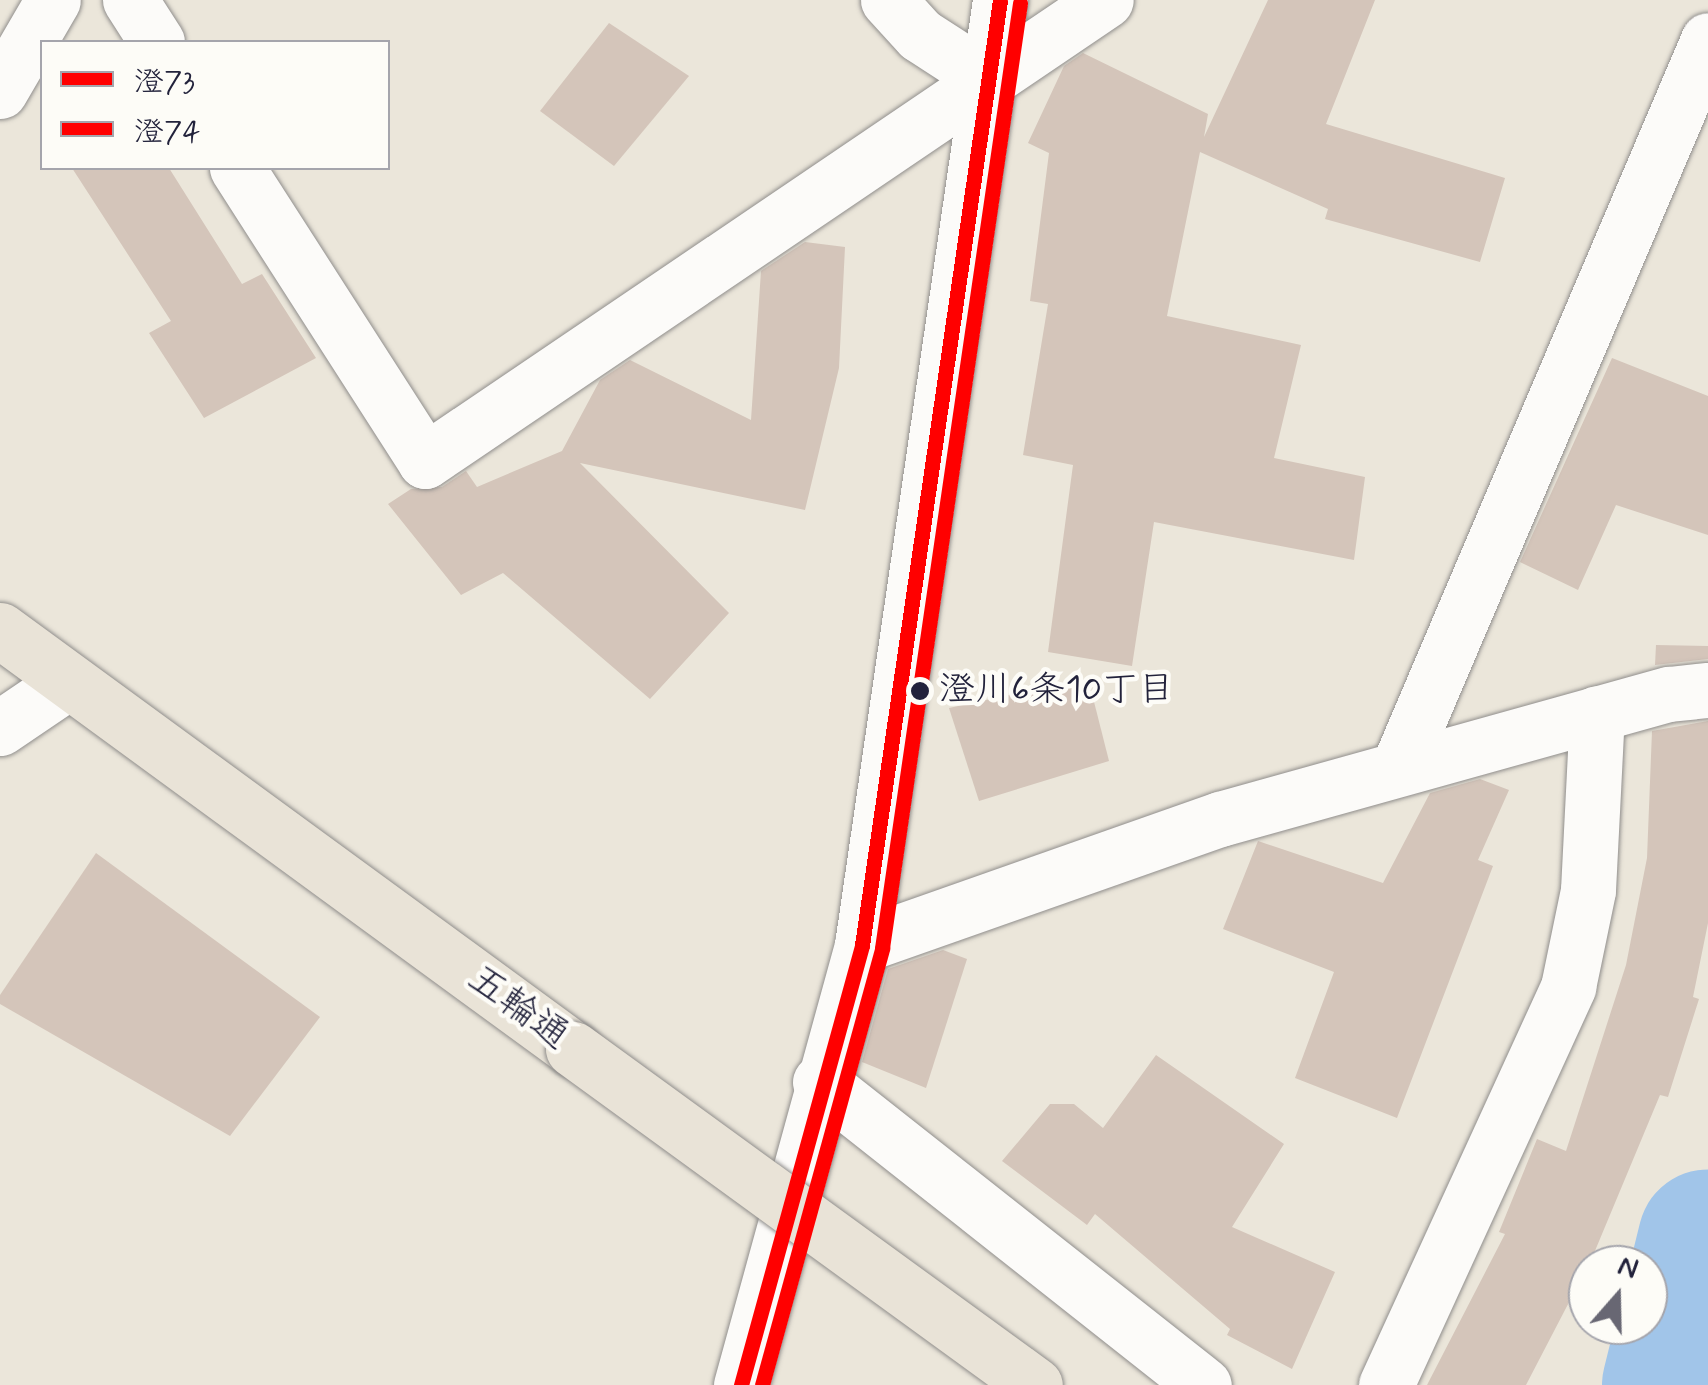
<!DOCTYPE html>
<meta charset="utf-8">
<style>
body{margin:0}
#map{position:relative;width:1708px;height:1385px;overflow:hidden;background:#ebe6da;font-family:Mynerve,"Klee One",sans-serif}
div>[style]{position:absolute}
.river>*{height:140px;margin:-70px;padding:0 70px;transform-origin:70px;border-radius:70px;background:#a1c5e9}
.building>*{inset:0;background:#d4c5ba}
.roads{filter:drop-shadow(0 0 2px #908e8c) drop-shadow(0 0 2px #908e8c)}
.minor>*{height:55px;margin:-27.5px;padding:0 27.5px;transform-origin:27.5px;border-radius:27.5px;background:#fcfbf9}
.tertiary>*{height:55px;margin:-27.5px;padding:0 27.5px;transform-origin:27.5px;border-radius:27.5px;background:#fcfbf9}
.primary>*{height:55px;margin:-27.5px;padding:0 27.5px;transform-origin:27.5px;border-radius:27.5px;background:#e9e3d7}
.bridges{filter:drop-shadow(0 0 2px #908e8c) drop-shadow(0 0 2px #908e8c)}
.primary-bridge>*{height:55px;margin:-27.5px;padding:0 27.5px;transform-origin:27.5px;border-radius:27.5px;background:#e9e3d7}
.bus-1>*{height:15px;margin:-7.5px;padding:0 7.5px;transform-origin:7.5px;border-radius:7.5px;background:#f00}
.bus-2>*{height:15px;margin:-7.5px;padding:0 7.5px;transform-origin:7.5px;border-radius:7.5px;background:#f00}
.dots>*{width:28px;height:28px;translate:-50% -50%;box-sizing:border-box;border:5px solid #fdfcf7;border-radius:50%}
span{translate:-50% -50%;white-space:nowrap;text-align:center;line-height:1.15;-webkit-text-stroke:9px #fdfcf7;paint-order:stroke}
.bus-label{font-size:36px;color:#22223b}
.left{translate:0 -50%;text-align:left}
.street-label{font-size:38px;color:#22223b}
.legend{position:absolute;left:40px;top:40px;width:350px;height:130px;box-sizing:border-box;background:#fdfcf7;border:2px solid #a5a5ac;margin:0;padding:12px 18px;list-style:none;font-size:30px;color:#22223b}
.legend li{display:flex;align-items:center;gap:20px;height:50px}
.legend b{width:50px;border:2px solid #a5a5ac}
.north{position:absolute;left:1568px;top:1245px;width:100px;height:100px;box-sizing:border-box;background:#fdfcf7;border:2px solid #a5a5ac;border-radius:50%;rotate:20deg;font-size:28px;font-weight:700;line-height:40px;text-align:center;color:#22223b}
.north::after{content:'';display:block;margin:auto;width:35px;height:45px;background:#686773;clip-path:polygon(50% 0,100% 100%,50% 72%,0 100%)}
</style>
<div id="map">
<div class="river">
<div style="left:1672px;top:1385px;width:150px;rotate:-76.1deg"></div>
</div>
<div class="building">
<div style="clip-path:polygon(1268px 0,1375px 0,1326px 124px,1505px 178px,1480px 262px,1325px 219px,1328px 209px,1200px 152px,1167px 316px,1301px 345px,1274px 458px,1365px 477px,1354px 560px,1154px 522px,1132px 666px,1048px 652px,1073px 465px,1023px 455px,1048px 304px,1030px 301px,1049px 153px,1028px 143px,1064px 66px,1083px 53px,1208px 114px,1204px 137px)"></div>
<div style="clip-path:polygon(609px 23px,689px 76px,614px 166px,540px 111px)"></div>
<div style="clip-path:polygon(72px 168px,169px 168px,242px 284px,262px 274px,316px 358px,204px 418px,149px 333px,171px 321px)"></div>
<div style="clip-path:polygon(805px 242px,845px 247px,839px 368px,805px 510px,580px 463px,729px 613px,650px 699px,503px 573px,461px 595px,388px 504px,411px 489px,442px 487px,466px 471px,477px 487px,562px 451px,600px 380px,630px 360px,751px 420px,761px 271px)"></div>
<div style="clip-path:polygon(1612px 358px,1708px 396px,1708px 535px,1616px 505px,1578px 590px,1520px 562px)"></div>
<div style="clip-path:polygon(1656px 645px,1708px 646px,1708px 659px,1655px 665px)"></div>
<div style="clip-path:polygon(1088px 678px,1109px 761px,979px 801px,949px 708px)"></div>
<div style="clip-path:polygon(1708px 721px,1708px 923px,1693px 997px,1699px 999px,1668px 1097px,1660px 1095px,1592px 1258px,1526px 1385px,1427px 1385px,1505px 1234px,1499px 1232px,1537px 1139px,1566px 1151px,1626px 965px,1647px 858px,1652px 731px)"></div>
<div style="clip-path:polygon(1480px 779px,1509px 790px,1478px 860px,1493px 866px,1397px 1118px,1295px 1078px,1334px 972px,1223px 929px,1258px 841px,1383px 883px,1430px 793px)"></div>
<div style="clip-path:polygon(96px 853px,320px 1017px,230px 1136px,0 1004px,0 995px)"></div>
<div style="clip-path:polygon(943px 950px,967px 959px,926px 1088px,862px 1062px,888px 969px)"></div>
<div style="clip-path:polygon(1156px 1055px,1284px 1144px,1232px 1227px,1335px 1272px,1292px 1369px,1227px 1335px,1230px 1329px,1095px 1214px,1087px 1225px,1002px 1161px,1050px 1104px,1074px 1104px,1103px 1128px)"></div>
</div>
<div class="roads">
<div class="minor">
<div style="left:130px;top:0;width:50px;rotate:57.3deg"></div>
<div style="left:0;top:91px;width:105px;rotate:-59.8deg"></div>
<div style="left:237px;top:168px;width:348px;rotate:57.3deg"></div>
<div style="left:425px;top:461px;width:822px;rotate:-34.1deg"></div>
<div style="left:0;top:728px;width:82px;rotate:-34.1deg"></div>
<div style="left:1398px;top:768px;width:791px;rotate:-66.93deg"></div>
<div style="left:862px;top:945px;width:380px;rotate:-19.4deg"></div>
<div style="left:1220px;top:819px;width:466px;rotate:-15.6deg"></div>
<div style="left:1669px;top:694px;width:39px;rotate:-6deg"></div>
<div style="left:820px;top:1082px;width:489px;rotate:38.3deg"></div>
<div style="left:1386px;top:1385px;width:438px;rotate:-65.4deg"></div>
<div style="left:1568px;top:987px;width:99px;rotate:-78.3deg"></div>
<div style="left:1588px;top:890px;width:177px;rotate:-87.1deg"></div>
</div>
<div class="tertiary">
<div style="left:888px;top:0;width:47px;rotate:47.6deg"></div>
<div style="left:920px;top:35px;width:81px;rotate:32.9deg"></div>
<div style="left:741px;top:1385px;width:456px;rotate:-74.6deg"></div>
<div style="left:862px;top:945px;width:955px;rotate:-81.69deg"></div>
</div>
<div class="primary">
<div style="left:0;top:630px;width:710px;rotate:36.18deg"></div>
</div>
</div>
<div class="bridges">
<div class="primary-bridge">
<div style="left:573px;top:1049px;width:571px;rotate:36.03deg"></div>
</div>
</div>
<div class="bus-1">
<div style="left:741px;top:1385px;width:456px;rotate:-74.6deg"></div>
<div style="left:862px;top:945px;width:955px;rotate:-81.69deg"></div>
</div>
<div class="bus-2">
<div style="left:762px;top:1385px;width:453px;rotate:-74.6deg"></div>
<div style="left:882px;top:948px;width:955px;rotate:-81.69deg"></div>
</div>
<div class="dots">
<div style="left:920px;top:691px;background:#22223b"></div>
</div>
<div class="bus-label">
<span class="left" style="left:939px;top:691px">澄川6条10丁目</span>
</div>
<div class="street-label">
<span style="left:518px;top:1008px;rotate:36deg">五輪通</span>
</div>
<ul class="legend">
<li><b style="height:12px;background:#f00"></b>澄73</li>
<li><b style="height:12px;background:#f00"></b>澄74</li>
</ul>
<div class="north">N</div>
</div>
